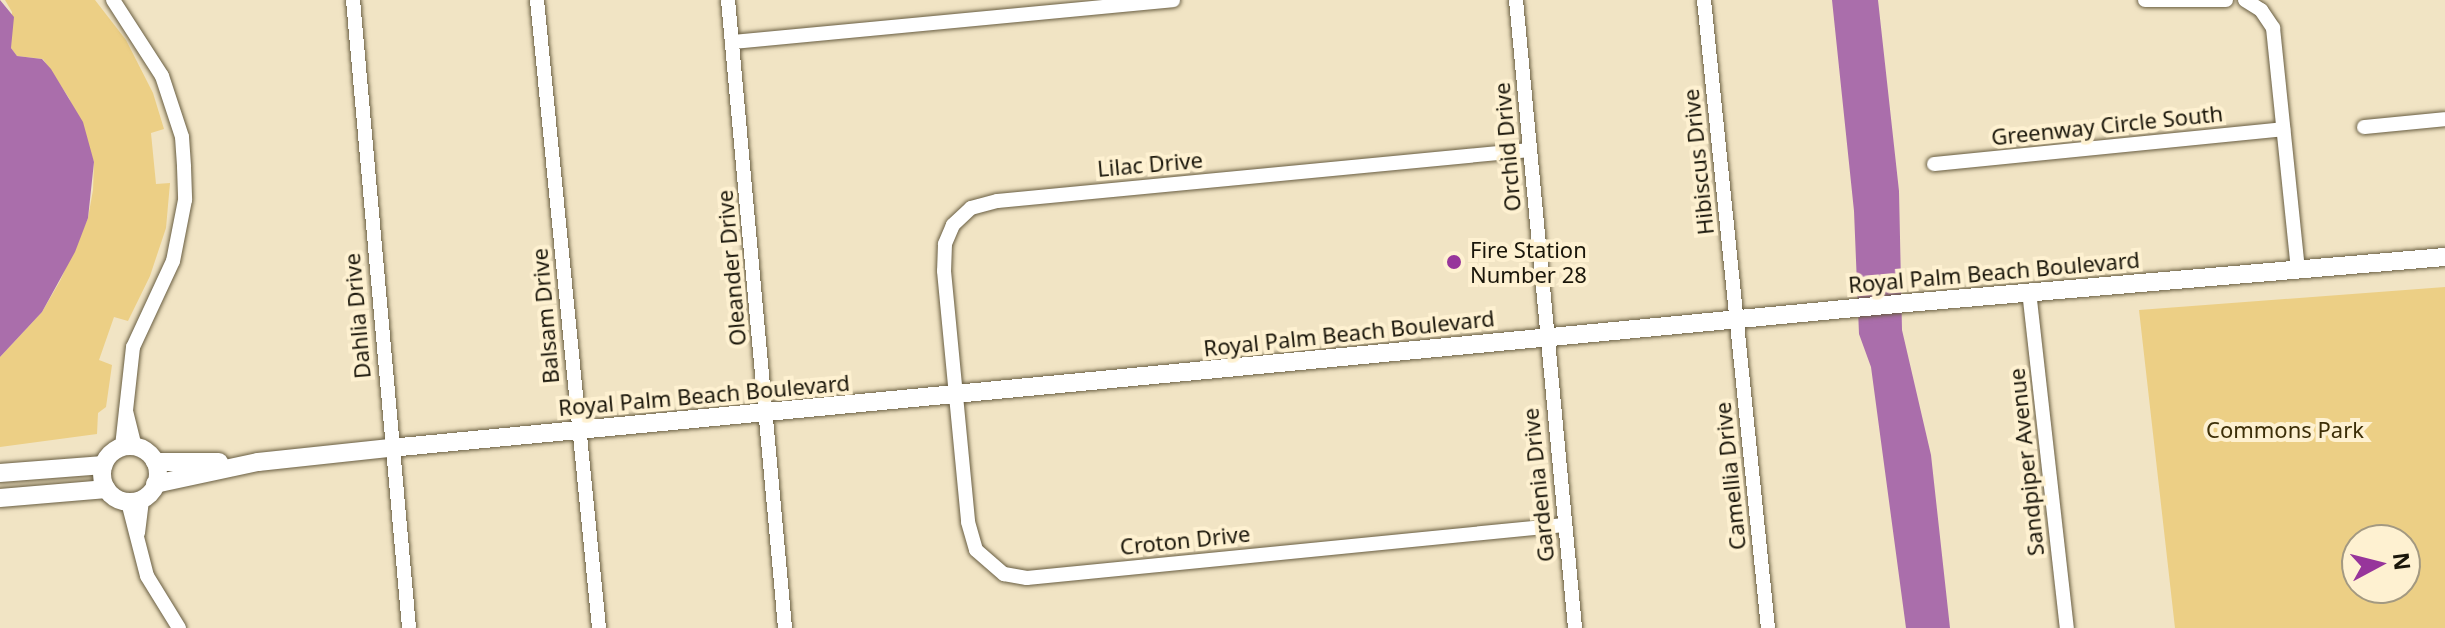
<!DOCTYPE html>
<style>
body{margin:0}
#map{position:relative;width:2445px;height:628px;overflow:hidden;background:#f1e4c4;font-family:"Noto Sans",sans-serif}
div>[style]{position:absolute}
.green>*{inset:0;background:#eccf85}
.water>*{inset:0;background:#aa6eab}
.roads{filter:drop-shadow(0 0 2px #685d41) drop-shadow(0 0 2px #685d41)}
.minor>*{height:14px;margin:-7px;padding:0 7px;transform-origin:7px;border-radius:7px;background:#fff}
.tertiary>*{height:18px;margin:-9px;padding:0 9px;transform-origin:9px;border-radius:9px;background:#fff}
.tertiary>.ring{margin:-9px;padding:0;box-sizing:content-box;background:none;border:18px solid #fff;border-radius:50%}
.dots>*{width:22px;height:22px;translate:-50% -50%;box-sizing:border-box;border:4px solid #fef1d1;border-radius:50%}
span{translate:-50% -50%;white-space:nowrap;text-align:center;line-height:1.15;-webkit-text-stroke:8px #fef1d1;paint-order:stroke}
.street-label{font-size:22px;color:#1a160a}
.poi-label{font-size:22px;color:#1a160a}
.left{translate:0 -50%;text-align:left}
.park-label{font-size:22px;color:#3c2e07}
.north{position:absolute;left:2341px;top:524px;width:80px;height:80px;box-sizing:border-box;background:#fef1d1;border:2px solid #a39981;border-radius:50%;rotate:83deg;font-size:22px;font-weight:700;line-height:32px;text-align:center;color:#1a160a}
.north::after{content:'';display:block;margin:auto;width:28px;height:36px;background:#97359b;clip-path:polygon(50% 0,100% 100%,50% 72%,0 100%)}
</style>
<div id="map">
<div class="green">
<div style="clip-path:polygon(5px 0,95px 0,126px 40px,153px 93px,164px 129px,151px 133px,156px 184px,170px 183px,166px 228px,150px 276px,128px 321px,114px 317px,99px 360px,112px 365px,106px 407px,98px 413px,97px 434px,0 447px,0 357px,42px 312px,60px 281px,88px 218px,93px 190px,94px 162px,69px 98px,43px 59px,17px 56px,11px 48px,12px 12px)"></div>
<div style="clip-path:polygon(evenodd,2445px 287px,2445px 628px,2175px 628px,2139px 310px,2445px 287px,2405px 540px,2405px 588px,2357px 588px,2357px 540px,2405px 540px)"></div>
</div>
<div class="water">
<div style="clip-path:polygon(0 0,14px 17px,11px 48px,17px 56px,42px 59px,51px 69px,83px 122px,94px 162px,88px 218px,75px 252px,42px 312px,0 357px)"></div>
<div style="clip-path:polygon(1832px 0,1878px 0,1899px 191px,1902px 330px,1931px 455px,1950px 628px,1906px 628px,1871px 367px,1859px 334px,1854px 211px)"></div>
</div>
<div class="roads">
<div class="minor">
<div style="left:113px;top:0;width:90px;rotate:57.2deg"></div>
<div style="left:162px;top:76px;width:64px;rotate:71.8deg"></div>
<div style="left:182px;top:137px;width:30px;rotate:86deg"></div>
<div style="left:184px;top:167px;width:33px;rotate:88deg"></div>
<div style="left:185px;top:200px;width:62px;rotate:101.1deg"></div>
<div style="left:173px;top:261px;width:95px;rotate:114.9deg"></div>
<div style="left:133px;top:347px;width:101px;rotate:96.3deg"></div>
<div style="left:353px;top:0;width:630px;rotate:84.9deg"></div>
<div style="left:537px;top:0;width:631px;rotate:84.36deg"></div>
<div style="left:728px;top:0;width:631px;rotate:84.81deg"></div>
<div style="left:1516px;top:0;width:631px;rotate:84.63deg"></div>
<div style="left:1704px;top:0;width:631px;rotate:84.18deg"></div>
<div style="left:2145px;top:0;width:81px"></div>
<div style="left:2245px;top:0;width:19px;rotate:32deg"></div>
<div style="left:2261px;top:10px;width:22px;rotate:56deg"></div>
<div style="left:2273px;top:28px;width:244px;rotate:84.1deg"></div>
<div style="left:732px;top:42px;width:443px;rotate:-5.4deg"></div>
<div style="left:2364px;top:127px;width:81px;rotate:-5.6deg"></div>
<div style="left:1530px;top:150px;width:535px;rotate:174.53deg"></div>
<div style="left:997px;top:201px;width:27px;rotate:165deg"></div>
<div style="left:971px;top:208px;width:25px;rotate:137deg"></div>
<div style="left:953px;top:225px;width:21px;rotate:113deg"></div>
<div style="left:945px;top:244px;width:27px;rotate:92deg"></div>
<div style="left:944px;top:271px;width:252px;rotate:84.5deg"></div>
<div style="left:968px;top:522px;width:29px;rotate:74deg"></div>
<div style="left:976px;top:550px;width:37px;rotate:41deg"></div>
<div style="left:1004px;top:574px;width:23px;rotate:10deg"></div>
<div style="left:1027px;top:578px;width:540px;rotate:-5.64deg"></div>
<div style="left:1934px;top:164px;width:351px;rotate:-5.7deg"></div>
<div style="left:2029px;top:291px;width:339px;rotate:83.6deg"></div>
<div style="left:126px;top:411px;width:36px;rotate:76deg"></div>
<div style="left:128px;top:502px;width:76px;rotate:75.6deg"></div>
<div style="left:147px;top:576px;width:61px;rotate:58.4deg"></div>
<div style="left:138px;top:533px;width:35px;rotate:-83deg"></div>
</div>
<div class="tertiary">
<div class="ring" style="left:102px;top:446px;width:38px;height:38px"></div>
<div style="left:155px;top:462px;width:64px"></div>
<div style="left:0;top:473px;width:104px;rotate:-4.4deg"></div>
<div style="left:155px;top:484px;width:105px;rotate:-12.1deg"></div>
<div style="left:258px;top:462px;width:133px;rotate:-6.1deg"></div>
<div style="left:390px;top:448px;width:1524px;rotate:-5.46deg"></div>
<div style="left:1907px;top:303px;width:540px;rotate:-4.89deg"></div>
<div style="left:0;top:498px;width:107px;rotate:-4.8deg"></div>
</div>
</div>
<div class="dots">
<div style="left:1454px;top:262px;background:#97359b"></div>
</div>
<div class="street-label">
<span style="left:2107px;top:125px;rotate:-6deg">Greenway Circle South</span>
<span style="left:1507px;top:147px;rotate:-95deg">Orchid Drive</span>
<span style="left:1698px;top:162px;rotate:-96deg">Hibiscus Drive</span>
<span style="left:1150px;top:164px;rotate:-5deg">Lilac Drive</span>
<span style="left:731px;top:268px;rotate:-95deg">Oleander Drive</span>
<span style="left:1994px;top:272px;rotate:-5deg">Royal Palm Beach Boulevard</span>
<span style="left:357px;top:316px;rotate:-95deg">Dahlia Drive</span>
<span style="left:545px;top:316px;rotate:-95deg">Balsam Drive</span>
<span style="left:1349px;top:333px;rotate:-6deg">Royal Palm Beach Boulevard</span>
<span style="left:704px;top:395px;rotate:-5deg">Royal Palm Beach Boulevard</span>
<span style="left:2026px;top:462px;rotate:-96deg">Sandpiper Avenue</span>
<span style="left:1730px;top:476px;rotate:-96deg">Camellia Drive</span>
<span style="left:1538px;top:485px;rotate:-96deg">Gardenia Drive</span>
<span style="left:1185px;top:540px;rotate:-6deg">Croton Drive</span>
</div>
<div class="poi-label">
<span class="left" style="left:1470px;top:262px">Fire Station<br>Number 28</span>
</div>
<div class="park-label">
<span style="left:2285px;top:430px">Commons Park</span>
</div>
<div class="north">N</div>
</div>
